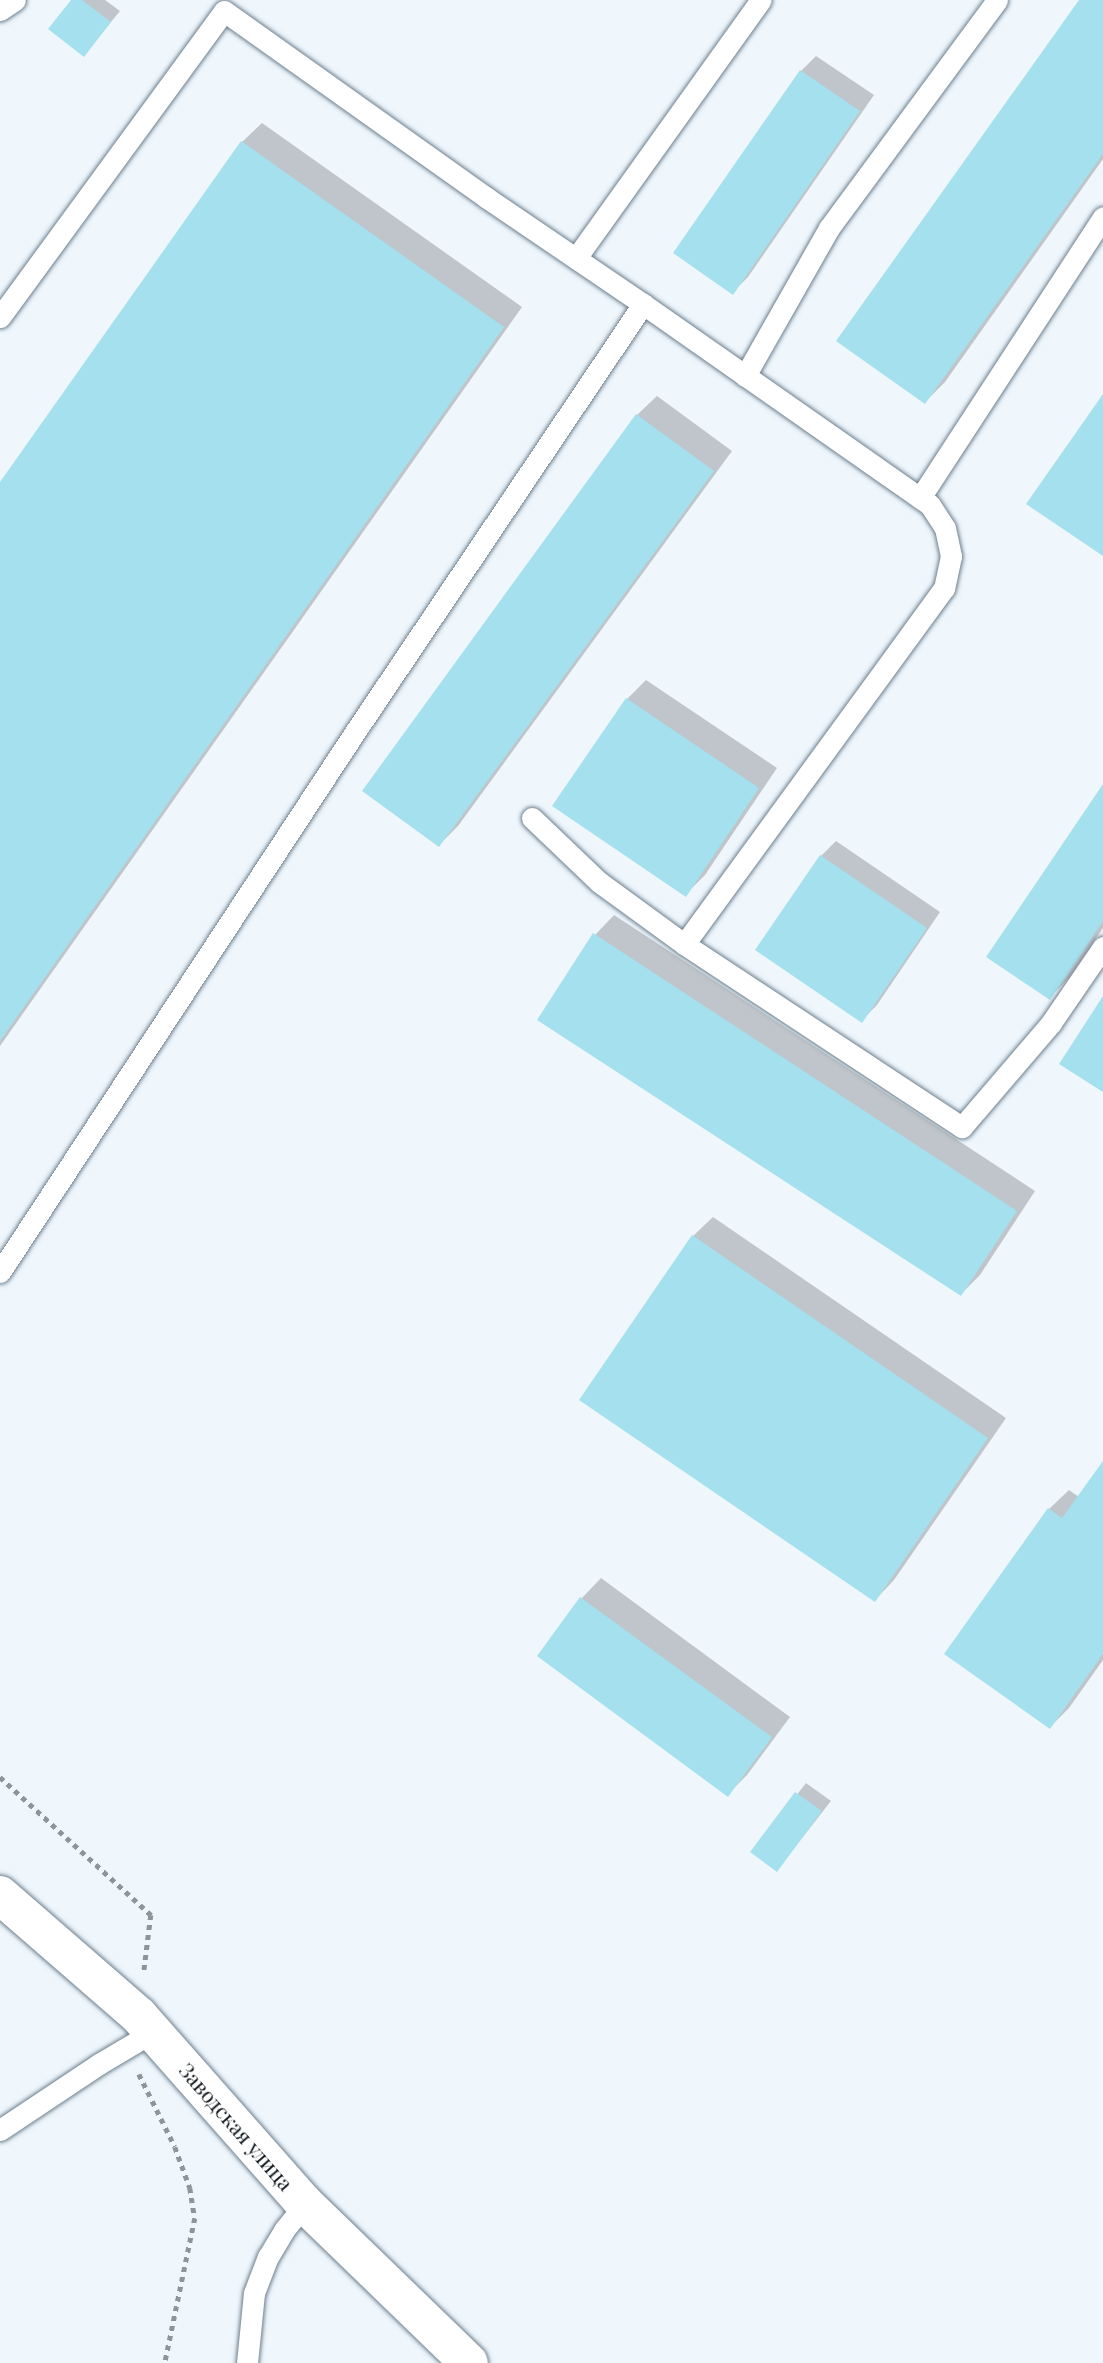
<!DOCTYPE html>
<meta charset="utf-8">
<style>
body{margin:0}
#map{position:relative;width:1103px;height:2363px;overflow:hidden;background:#eff7fd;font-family:"Playfair Display",serif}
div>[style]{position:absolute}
.shadow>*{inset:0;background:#0003}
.building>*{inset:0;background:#a4e0ed}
.path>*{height:4.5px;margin-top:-2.25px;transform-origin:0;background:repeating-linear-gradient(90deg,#8d959a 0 5px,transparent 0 10px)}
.roads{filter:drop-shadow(0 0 2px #6c7f8d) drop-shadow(0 0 2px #6c7f8d)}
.lane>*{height:21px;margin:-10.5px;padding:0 10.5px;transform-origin:10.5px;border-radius:10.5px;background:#fff}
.street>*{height:38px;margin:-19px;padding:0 19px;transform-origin:19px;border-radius:19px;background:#fff}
span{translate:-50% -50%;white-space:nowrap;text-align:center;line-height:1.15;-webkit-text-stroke:7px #fff;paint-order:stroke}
.street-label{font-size:21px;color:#0b1318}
</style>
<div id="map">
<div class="shadow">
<div style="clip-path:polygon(74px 0,105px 0,120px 11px,84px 55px)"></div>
<div style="clip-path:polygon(1081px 0,1103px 0,1103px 159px,945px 382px,925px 402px)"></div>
<div style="clip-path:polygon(816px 56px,874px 95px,748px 277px,733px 292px,801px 71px)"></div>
<div style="clip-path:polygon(262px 123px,522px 307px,0 1046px,0 485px,242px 142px)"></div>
<div style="clip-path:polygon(657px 396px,732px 451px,458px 826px,439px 845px,637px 415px)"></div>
<div style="clip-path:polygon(646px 680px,777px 768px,705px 875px,686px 894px,627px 699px)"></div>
<div style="clip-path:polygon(1103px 787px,1103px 928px,1069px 978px,1050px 997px)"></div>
<div style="clip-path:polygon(836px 841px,940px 912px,877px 1005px,862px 1020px,821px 856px)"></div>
<div style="clip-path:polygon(614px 915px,1035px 1191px,980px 1275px,961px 1294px,595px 935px)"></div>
<div style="clip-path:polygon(713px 1217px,1006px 1418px,894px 1580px,875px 1600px,693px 1236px)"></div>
<div style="clip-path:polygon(1103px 1464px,1103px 1660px,1069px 1708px,1050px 1727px,1049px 1509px,1069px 1490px,1079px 1497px)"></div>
<div style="clip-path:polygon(601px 1578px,790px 1717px,747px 1775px,728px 1794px,539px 1656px,582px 1598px)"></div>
<div style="clip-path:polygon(806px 1783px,831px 1801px,777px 1870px,753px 1851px)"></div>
</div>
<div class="building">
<div style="clip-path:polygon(71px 0,82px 0,111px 22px,84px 57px,48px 29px)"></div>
<div style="clip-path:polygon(1079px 0,1103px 0,1103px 154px,925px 404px,836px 341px)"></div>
<div style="clip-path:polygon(800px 70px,860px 111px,733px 295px,673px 253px)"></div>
<div style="clip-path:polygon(241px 141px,504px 327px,0 1041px,0 482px)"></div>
<div style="clip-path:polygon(1103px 394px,1103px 556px,1026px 504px)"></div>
<div style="clip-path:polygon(636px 414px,714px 471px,439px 847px,362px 791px)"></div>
<div style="clip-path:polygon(626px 698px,759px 788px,686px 897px,552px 806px)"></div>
<div style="clip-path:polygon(1103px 784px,1103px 921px,1050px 1000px,986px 957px)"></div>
<div style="clip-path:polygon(820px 855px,927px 928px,862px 1023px,755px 950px)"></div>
<div style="clip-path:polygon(593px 933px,1017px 1211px,961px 1296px,537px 1020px)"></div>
<div style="clip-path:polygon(1103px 996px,1103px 1092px,1059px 1064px)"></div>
<div style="clip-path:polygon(692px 1235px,988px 1438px,875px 1602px,579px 1400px)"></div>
<div style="clip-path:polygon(1103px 1461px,1103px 1654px,1050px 1729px,944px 1654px,1048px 1508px,1062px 1518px)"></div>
<div style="clip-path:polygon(580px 1597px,772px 1737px,728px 1797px,537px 1656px)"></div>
<div style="clip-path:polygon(795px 1792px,822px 1811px,777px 1872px,750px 1852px)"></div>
</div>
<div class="path">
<div style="left:0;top:1777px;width:205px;rotate:42.4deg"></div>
<div style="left:151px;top:1915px;width:56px;rotate:97.1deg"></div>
<div style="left:139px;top:2074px;width:81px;rotate:63.7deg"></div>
<div style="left:175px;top:2147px;width:44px;rotate:69.9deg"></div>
<div style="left:190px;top:2188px;width:30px;rotate:81deg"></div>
<div style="left:195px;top:2218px;width:148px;rotate:101.7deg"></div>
</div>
<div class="roads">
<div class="lane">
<div style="left:0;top:10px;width:18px;rotate:-34deg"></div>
<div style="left:576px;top:258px;width:317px;rotate:-54.4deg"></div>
<div style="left:0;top:317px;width:379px;rotate:-53.8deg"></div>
<div style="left:224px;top:11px;width:323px;rotate:35.4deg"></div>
<div style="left:487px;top:198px;width:189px;rotate:34.2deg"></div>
<div style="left:745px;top:376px;width:170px;rotate:-60.4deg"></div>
<div style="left:829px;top:228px;width:283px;rotate:-53.6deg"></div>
<div style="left:920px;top:498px;width:335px;rotate:-56.9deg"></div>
<div style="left:532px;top:818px;width:93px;rotate:43.7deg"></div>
<div style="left:599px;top:882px;width:105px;rotate:36.1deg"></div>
<div style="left:0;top:1272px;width:646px;rotate:-56.68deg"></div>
<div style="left:355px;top:732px;width:516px;rotate:-56.06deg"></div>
<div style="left:643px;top:304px;width:350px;rotate:35deg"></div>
<div style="left:930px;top:505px;width:27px;rotate:57deg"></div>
<div style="left:945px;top:528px;width:29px;rotate:78deg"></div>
<div style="left:951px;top:556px;width:33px;rotate:102deg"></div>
<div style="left:944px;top:588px;width:441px;rotate:126.1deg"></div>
<div style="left:684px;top:944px;width:333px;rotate:33.4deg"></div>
<div style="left:962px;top:1127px;width:137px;rotate:-49.4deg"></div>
<div style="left:1051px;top:1023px;width:92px;rotate:-55.6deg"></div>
<div style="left:0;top:2130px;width:119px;rotate:-33.7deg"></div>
<div style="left:99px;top:2064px;width:63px;rotate:-30.7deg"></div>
<div style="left:247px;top:2363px;width:70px;rotate:-84.3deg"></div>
<div style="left:254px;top:2293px;width:39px;rotate:-69deg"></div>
<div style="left:268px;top:2257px;width:31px;rotate:-59deg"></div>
<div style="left:284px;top:2230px;width:33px;rotate:-51deg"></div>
</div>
<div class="street">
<div style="left:0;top:1895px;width:184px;rotate:41deg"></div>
<div style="left:139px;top:2016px;width:251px;rotate:48.6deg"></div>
<div style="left:305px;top:2204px;width:228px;rotate:44.1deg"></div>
</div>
</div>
<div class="street-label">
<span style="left:237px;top:2126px;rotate:49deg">Заводская улица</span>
</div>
</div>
